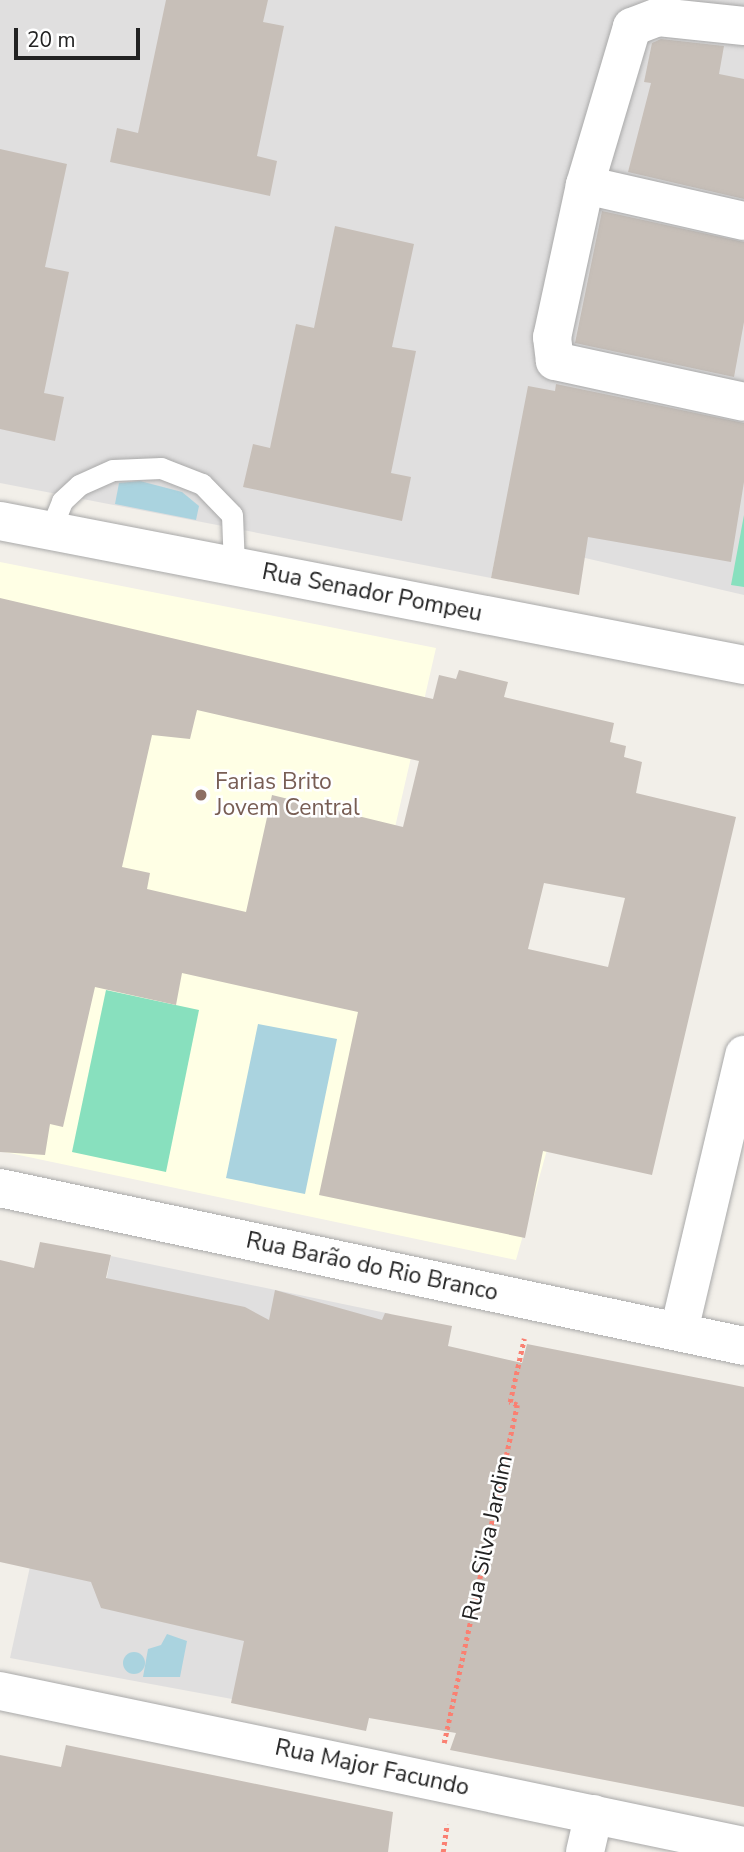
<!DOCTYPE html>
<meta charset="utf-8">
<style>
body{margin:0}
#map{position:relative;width:744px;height:1852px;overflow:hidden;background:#f2efe9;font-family:"Nunito Sans",sans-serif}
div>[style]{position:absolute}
.residential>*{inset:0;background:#e0dfdf}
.education>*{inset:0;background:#ffffe5}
.pitch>*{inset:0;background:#88e0be}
.water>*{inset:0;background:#aad3df}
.round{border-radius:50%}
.building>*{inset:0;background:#c7bfb8}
.path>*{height:4.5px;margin-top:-2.25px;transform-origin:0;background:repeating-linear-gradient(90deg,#fa8072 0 3.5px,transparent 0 7px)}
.roads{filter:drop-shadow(0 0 2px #a9a9a9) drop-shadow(0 0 2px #a9a9a9)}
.service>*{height:21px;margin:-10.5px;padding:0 10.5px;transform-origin:10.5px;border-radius:10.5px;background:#fff}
.minor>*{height:38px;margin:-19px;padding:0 19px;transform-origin:19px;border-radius:19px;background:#fff}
.tertiary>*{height:38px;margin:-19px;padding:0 19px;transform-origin:19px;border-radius:19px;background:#fff}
.dots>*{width:19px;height:19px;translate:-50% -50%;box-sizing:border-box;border:4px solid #fff;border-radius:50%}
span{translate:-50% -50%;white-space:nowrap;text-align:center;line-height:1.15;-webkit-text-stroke:5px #fff;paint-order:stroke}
.street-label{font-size:23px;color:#222}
.education-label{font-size:23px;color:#785e54}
.left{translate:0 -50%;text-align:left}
.scale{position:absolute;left:14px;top:28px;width:126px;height:32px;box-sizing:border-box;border:4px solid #222;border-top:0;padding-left:9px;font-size:21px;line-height:24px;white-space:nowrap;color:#222;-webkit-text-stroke:5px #fff;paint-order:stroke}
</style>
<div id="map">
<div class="residential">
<div style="clip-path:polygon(0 0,744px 0,744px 595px,499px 538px,491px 578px,0 483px)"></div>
<div style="clip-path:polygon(111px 1256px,391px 1314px,348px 1513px,232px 1699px,10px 1658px,40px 1521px,60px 1525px)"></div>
</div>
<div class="education">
<div style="clip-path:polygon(0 562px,436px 648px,369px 941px,593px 987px,516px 1260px,0 1151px)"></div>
</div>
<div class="pitch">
<div style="clip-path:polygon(744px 515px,744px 587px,731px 585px)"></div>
<div style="clip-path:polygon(106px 990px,199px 1010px,166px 1172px,72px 1152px)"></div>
</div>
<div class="water">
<div style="clip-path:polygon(140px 481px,182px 492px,199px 506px,196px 520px,115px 504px,119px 483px)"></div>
<div style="clip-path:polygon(258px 1024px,337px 1039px,305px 1194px,226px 1178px)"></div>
<div style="clip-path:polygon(167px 1634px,187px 1641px,180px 1677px,143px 1677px,148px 1649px,161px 1645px)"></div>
<div class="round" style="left:123px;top:1652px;width:22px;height:22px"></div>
</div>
<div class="building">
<div style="clip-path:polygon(166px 0,268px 0,263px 22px,284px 26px,257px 156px,277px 161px,270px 196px,110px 162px,117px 128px,138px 133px)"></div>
<div style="clip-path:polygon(661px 39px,724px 46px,719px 74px,744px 79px,744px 199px,628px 172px,651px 83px,644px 82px,652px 43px)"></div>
<div style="clip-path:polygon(0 149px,67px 164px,45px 267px,69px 272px,44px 393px,64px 397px,55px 441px,0 429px)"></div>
<div style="clip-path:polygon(602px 211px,744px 242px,744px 322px,734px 377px,575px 343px)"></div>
<div style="clip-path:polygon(335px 226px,414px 244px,392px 347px,416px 351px,391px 473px,411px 477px,402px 521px,243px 487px,253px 444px,270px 448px,296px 324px,314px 328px)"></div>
<div style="clip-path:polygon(556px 384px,744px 423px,744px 482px,731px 562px,588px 537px,579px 595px,491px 578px,528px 386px,555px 391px)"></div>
<div style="clip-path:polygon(evenodd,0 598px,433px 699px,439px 675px,456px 679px,459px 670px,508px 682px,504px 697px,614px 723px,610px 742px,626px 746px,624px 757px,642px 762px,636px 793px,736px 817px,652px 1175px,543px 1151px,525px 1238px,319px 1195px,358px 1012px,182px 973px,176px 1005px,95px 987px,63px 1127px,50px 1124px,45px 1155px,0 1152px,0 598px,197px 710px,419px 761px,403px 827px,272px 795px,246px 912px,147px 889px,150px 873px,122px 867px,152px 735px,190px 739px,197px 710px,0 598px,544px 883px,625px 898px,608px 967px,528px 949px,544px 883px)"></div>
<div style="clip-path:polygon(40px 1242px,111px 1255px,106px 1278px,245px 1307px,269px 1320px,275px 1290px,382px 1320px,385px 1313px,452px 1326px,448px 1346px,522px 1363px,527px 1344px,744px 1387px,744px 1807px,450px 1750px,456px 1733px,369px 1718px,366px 1731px,231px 1703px,244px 1641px,101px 1608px,91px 1582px,0 1562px,0 1260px,34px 1268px)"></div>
<div style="clip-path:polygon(66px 1745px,393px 1812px,388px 1852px,0 1852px,0 1755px,61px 1767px)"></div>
</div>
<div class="path">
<div style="left:444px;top:1743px;width:346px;rotate:-77.8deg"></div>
<div style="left:517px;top:1405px;width:8px;rotate:-157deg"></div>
<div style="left:510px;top:1402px;width:65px;rotate:-77.5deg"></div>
<div style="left:443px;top:1852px;width:28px;rotate:-82deg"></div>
</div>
<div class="roads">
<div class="service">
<div style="left:50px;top:531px;width:32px;rotate:-68deg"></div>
<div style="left:62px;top:501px;width:23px;rotate:-43deg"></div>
<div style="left:79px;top:485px;width:37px;rotate:-24deg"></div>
<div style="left:113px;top:470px;width:48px;rotate:-2.4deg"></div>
<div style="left:161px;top:468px;width:44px;rotate:21.3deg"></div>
<div style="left:202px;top:484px;width:43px;rotate:45.9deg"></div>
<div style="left:232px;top:515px;width:51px;rotate:87.8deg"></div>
</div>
<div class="minor">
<div style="left:744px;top:26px;width:86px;rotate:-174deg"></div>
<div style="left:658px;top:17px;width:28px;rotate:159deg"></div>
<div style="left:632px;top:27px;width:165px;rotate:106.6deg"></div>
<div style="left:585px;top:185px;width:163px;rotate:12.8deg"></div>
<div style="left:585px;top:185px;width:156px;rotate:102.2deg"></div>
<div style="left:552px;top:337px;width:24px;rotate:83deg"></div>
<div style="left:555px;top:361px;width:193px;rotate:12.2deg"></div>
<div style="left:679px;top:1331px;width:284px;rotate:-76.7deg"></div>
<div style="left:0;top:1691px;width:760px;rotate:11.77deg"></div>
<div style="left:585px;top:1852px;width:39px;rotate:-77deg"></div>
</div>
<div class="tertiary">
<div style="left:0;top:521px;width:758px;rotate:10.95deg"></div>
<div style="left:0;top:1188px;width:761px;rotate:11.99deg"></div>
</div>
</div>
<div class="dots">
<div style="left:201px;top:795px;background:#8d6e63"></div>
</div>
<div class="street-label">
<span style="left:372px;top:593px;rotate:11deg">Rua Senador Pompeu</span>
<span style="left:372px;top:1267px;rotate:12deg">Rua Barão do Rio Branco</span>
<span style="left:488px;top:1538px;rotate:-78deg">Rua Silva Jardim</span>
<span style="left:372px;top:1768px;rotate:12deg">Rua Major Facundo</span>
</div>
<div class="education-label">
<span class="left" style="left:215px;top:795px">Farias Brito<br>Jovem Central</span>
</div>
<div class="scale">20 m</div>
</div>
